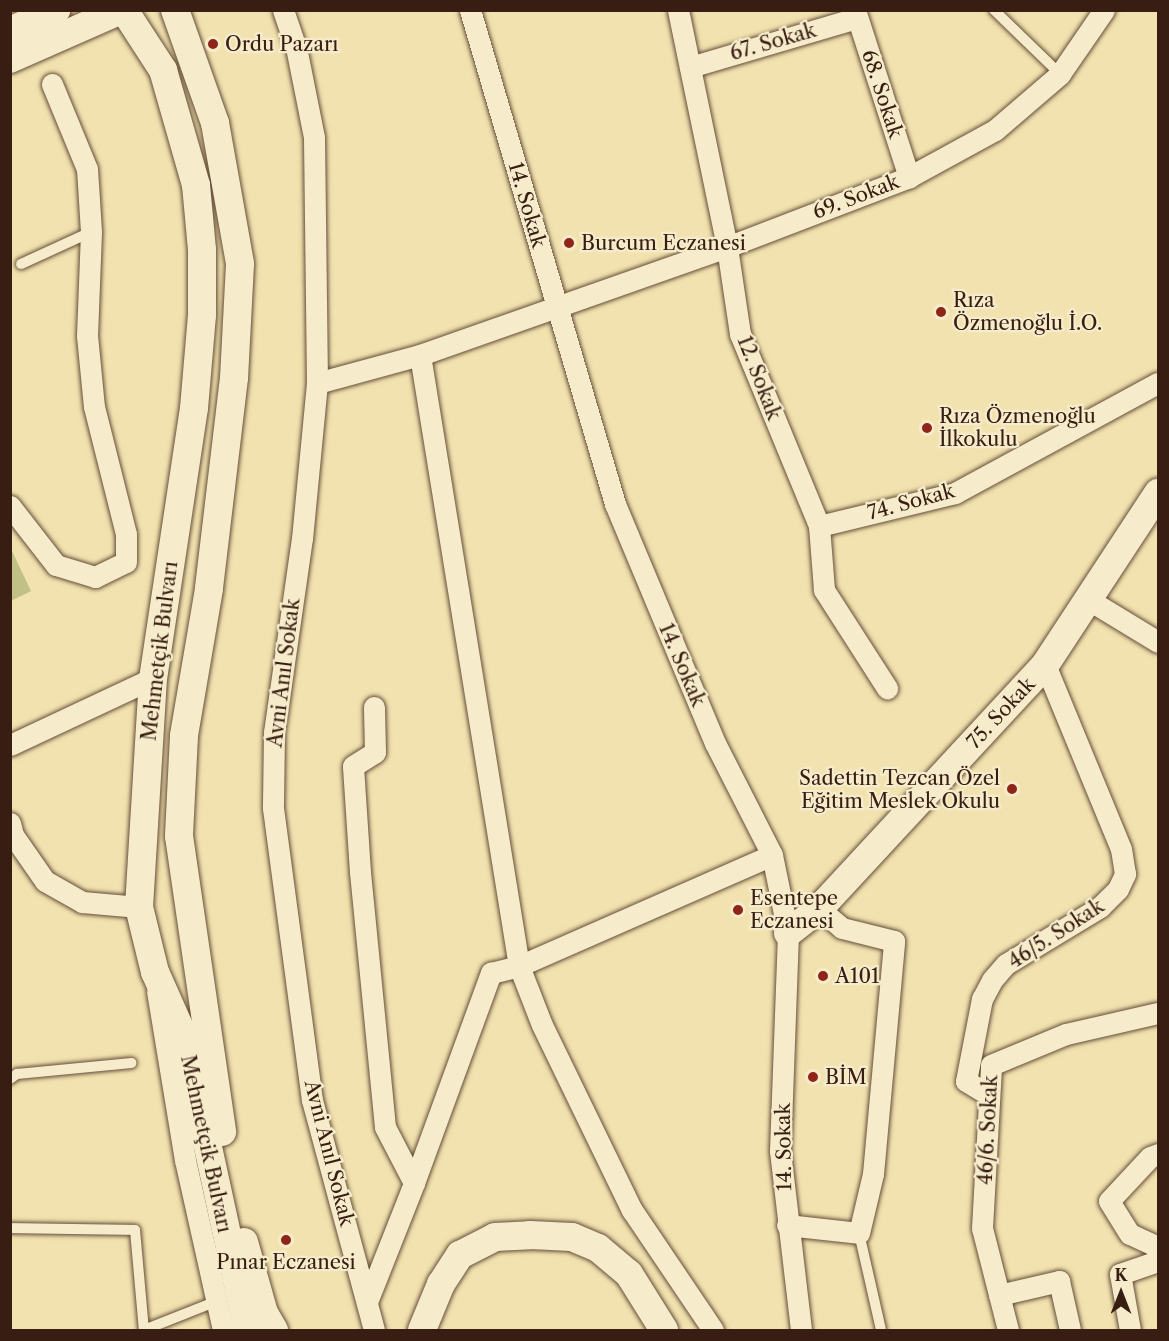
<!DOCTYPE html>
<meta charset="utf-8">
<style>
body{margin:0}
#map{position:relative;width:1169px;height:1341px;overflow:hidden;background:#f1e2af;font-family:"Libre Caslon Text",serif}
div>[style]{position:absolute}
.green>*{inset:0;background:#c2c185}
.roads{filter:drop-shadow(0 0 2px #664e39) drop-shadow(0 0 2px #664e39)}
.lane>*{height:10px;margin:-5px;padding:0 5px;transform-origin:5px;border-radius:5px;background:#f6eccb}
.street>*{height:21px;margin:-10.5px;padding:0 10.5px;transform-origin:10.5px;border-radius:10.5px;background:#f6eccb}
.secondary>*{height:28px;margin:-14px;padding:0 14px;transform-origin:14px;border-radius:14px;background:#f6eccb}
.dots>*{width:16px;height:16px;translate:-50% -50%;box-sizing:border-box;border:3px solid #f6eccb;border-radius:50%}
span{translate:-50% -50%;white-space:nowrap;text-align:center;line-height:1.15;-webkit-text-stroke:4.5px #f6eccb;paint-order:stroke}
.street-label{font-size:20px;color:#371d12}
.poi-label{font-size:20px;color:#371d12}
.left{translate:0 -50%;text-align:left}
.right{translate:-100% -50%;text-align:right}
.frame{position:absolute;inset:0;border:12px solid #371d12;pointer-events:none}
.north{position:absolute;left:1091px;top:1263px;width:60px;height:60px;-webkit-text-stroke:4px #f6eccb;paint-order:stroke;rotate:0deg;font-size:16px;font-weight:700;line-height:24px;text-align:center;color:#371d12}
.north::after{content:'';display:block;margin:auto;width:21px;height:27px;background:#371d12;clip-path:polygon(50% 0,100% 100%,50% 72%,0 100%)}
</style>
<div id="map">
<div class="green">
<div style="clip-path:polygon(11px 549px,31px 591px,11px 601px,10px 601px)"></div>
</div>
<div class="roads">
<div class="lane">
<div style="left:994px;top:10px;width:92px;rotate:44.1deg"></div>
<div style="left:21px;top:264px;width:77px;rotate:-24.6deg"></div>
<div style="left:10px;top:1079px;width:9px;rotate:-36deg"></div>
<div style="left:17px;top:1074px;width:115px;rotate:-5.5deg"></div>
<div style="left:10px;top:1228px;width:125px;rotate:0.9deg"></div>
<div style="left:135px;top:1230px;width:100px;rotate:84.9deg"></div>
<div style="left:859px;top:1233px;width:99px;rotate:77.2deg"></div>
<div style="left:144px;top:1330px;width:79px;rotate:-21.7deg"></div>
</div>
<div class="street">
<div style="left:283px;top:10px;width:39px;rotate:71deg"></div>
<div style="left:296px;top:47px;width:92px;rotate:78.7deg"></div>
<div style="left:314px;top:137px;width:246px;rotate:89.3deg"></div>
<div style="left:317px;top:383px;width:156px;rotate:95.5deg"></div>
<div style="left:302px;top:538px;width:196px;rotate:98.2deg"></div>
<div style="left:274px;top:732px;width:76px;rotate:90.8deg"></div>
<div style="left:273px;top:808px;width:295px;rotate:82.4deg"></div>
<div style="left:312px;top:1100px;width:238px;rotate:74.9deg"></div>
<div style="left:470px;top:10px;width:515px;rotate:73.64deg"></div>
<div style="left:615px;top:504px;width:259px;rotate:67.3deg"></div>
<div style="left:715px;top:743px;width:126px;rotate:63deg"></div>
<div style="left:772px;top:855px;width:80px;rotate:78.4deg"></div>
<div style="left:788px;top:933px;width:218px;rotate:92.1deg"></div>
<div style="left:780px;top:1151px;width:180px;rotate:83.3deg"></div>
<div style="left:678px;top:10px;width:242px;rotate:78.3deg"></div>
<div style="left:727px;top:247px;width:88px;rotate:81.5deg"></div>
<div style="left:740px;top:334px;width:208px;rotate:67.6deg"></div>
<div style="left:819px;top:526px;width:64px;rotate:85.5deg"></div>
<div style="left:824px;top:590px;width:117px;rotate:57.3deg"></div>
<div style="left:855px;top:10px;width:176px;rotate:72.1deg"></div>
<div style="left:690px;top:67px;width:174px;rotate:-16.4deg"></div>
<div style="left:420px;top:355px;width:325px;rotate:-19.4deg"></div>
<div style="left:727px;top:247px;width:195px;rotate:-21deg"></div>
<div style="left:909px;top:177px;width:98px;rotate:-28.7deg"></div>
<div style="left:995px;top:130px;width:86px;rotate:-40.7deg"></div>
<div style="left:1060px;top:74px;width:78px;rotate:-55.5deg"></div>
<div style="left:317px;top:383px;width:107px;rotate:-15.2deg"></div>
<div style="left:420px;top:355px;width:619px;rotate:80.8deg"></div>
<div style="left:519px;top:966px;width:276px;rotate:-23.7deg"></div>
<div style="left:10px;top:506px;width:75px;rotate:52.1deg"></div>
<div style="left:56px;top:565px;width:41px;rotate:17.1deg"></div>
<div style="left:95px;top:577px;width:34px;rotate:-26deg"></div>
<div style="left:126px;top:562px;width:28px;rotate:-90deg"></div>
<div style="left:126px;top:534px;width:131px;rotate:-104.1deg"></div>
<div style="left:94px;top:407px;width:71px;rotate:-95.6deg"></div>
<div style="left:87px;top:336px;width:104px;rotate:-87.8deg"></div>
<div style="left:91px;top:232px;width:63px;rotate:-93.6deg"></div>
<div style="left:87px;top:169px;width:92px;rotate:-112.4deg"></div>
<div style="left:819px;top:526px;width:140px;rotate:-13.6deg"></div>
<div style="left:955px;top:493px;width:231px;rotate:-28.5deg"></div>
<div style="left:1089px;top:600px;width:81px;rotate:31.3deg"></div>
<div style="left:10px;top:745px;width:158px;rotate:-25.1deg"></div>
<div style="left:10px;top:823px;width:12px;rotate:76deg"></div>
<div style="left:13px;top:835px;width:56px;rotate:55.2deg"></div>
<div style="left:45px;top:881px;width:43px;rotate:29.6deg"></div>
<div style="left:82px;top:902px;width:57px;rotate:5deg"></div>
<div style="left:157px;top:991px;width:171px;rotate:80.6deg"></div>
<div style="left:185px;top:1160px;width:174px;rotate:77.4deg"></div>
<div style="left:989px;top:1095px;width:27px;rotate:-149deg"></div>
<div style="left:966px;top:1081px;width:84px;rotate:-79deg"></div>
<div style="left:982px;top:999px;width:21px;rotate:-62deg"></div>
<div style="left:992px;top:980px;width:21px;rotate:-49deg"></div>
<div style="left:1006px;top:964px;width:110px;rotate:-31.2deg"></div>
<div style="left:1100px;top:907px;width:25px;rotate:-45deg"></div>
<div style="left:1118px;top:889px;width:17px;rotate:-65deg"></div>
<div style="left:1125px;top:874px;width:25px;rotate:-99deg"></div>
<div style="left:1121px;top:849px;width:199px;rotate:-112.4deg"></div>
<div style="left:1158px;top:1154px;width:9px;rotate:159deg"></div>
<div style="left:1150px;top:1157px;width:60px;rotate:133deg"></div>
<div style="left:1109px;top:1201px;width:39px;rotate:58deg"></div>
<div style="left:1130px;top:1234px;width:31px;rotate:25deg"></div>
<div style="left:414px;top:1183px;width:224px;rotate:-69.9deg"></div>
<div style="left:491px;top:973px;width:29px;rotate:-14deg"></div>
<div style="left:519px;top:966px;width:63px;rotate:68.7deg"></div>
<div style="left:542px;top:1025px;width:206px;rotate:64.1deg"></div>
<div style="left:632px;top:1210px;width:145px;rotate:56deg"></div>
<div style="left:787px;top:1225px;width:72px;rotate:6.3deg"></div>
<div style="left:859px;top:1233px;width:61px;rotate:-76.7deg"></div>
<div style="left:873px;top:1174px;width:234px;rotate:-84.8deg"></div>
<div style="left:894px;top:941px;width:54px;rotate:-166deg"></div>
<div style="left:842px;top:928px;width:30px;rotate:-140deg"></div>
<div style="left:999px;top:1295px;width:62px;rotate:-13.1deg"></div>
<div style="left:1059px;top:1281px;width:50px;rotate:77.3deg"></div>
<div style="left:367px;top:1302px;width:128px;rotate:-68.4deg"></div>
<div style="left:414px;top:1183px;width:63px;rotate:-117.4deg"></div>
<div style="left:385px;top:1127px;width:256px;rotate:-95.6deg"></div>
<div style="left:360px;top:872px;width:106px;rotate:-93.8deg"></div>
<div style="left:353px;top:766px;width:26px;rotate:-32deg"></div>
<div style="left:375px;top:752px;width:45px;rotate:-91.3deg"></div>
<div style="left:1008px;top:1330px;width:105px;rotate:-104.3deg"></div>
<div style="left:982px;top:1228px;width:163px;rotate:-86.8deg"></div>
<div style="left:991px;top:1065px;width:81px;rotate:-22.5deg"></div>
<div style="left:1066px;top:1034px;width:94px;rotate:-12.9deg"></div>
<div style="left:1130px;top:1330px;width:57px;rotate:-100.1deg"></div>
<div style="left:1120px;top:1274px;width:40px;rotate:-18.9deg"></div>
</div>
<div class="secondary">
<div style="left:124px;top:10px;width:72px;rotate:57deg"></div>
<div style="left:163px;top:70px;width:120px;rotate:74deg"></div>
<div style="left:196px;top:185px;width:65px;rotate:84.7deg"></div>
<div style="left:202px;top:250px;width:65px;rotate:90deg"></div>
<div style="left:202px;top:315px;width:93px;rotate:94.9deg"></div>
<div style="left:194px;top:408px;width:273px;rotate:98.6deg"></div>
<div style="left:153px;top:678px;width:229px;rotate:93.5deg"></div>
<div style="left:139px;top:907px;width:67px;rotate:76.2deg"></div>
<div style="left:155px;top:972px;width:71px;rotate:66deg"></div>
<div style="left:184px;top:1037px;width:300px;rotate:77.7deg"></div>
<div style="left:175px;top:10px;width:120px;rotate:70.5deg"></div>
<div style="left:215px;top:123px;width:143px;rotate:79.9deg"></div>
<div style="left:240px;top:264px;width:114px;rotate:93deg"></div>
<div style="left:234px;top:378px;width:212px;rotate:96.8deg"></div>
<div style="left:209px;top:589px;width:149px;rotate:99.7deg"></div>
<div style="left:184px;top:736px;width:100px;rotate:92.9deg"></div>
<div style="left:179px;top:836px;width:299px;rotate:81.7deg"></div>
<div style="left:10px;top:31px;width:51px;rotate:-24.5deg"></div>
<div style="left:10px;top:59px;width:121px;rotate:-23.8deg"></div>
<div style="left:788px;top:933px;width:39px;rotate:-38deg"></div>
<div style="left:819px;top:909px;width:333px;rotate:-47.2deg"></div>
<div style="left:1045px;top:665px;width:206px;rotate:-56.7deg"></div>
<div style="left:244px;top:1242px;width:74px;rotate:74.3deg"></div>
<div style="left:264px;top:1313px;width:20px;rotate:60deg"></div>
<div style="left:422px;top:1330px;width:50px;rotate:-67.6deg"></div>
<div style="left:441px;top:1284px;width:35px;rotate:-57deg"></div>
<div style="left:460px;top:1255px;width:39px;rotate:-27deg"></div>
<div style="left:495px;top:1237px;width:35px;rotate:-3deg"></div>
<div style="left:530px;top:1235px;width:42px;rotate:2.7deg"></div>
<div style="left:572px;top:1237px;width:28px;rotate:23deg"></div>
<div style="left:598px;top:1248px;width:40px;rotate:40deg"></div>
<div style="left:629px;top:1274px;width:66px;rotate:58deg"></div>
</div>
</div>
<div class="dots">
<div style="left:213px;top:44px;background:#8f2418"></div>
<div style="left:569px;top:243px;background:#8f2418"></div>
<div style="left:941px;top:312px;background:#8f2418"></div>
<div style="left:927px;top:428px;background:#8f2418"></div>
<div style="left:1012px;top:789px;background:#8f2418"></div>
<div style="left:738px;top:910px;background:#8f2418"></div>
<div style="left:823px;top:976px;background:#8f2418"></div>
<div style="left:813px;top:1077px;background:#8f2418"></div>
<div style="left:286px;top:1240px;background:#8f2418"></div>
</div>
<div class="street-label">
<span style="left:773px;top:42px;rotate:-16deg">67. Sokak</span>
<span style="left:882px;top:94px;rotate:72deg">68. Sokak</span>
<span style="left:856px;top:197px;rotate:-21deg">69. Sokak</span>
<span style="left:527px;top:205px;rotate:74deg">14. Sokak</span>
<span style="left:759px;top:378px;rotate:69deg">12. Sokak</span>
<span style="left:911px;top:502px;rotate:-15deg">74. Sokak</span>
<span style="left:160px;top:651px;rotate:-83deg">Mehmetçik Bulvarı</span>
<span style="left:682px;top:665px;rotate:67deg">14. Sokak</span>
<span style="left:284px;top:673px;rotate:-83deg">Avni Anıl Sokak</span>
<span style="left:1001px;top:713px;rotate:-47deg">75. Sokak</span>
<span style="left:1056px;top:934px;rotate:-33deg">46/5. Sokak</span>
<span style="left:988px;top:1130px;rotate:-87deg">46/6. Sokak</span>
<span style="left:206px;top:1144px;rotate:78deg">Mehmetçik Bulvarı</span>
<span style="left:784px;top:1147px;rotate:-91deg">14. Sokak</span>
<span style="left:329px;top:1153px;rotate:76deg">Avni Anıl Sokak</span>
</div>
<div class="poi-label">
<span class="left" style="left:225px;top:44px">Ordu Pazarı</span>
<span class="left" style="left:581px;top:243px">Burcum Eczanesi</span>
<span class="left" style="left:953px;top:312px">Rıza<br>Özmenoğlu İ.O.</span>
<span class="left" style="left:939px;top:428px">Rıza Özmenoğlu<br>İlkokulu</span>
<span class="right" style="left:1000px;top:790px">Sadettin Tezcan Özel<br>Eğitim Meslek Okulu</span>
<span class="left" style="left:750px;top:910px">Esentepe<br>Eczanesi</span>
<span class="left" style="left:835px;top:976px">A101</span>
<span class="left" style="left:825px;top:1077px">BİM</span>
<span style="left:286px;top:1262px">Pınar Eczanesi</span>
</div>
<div class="frame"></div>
<div class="north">K</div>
</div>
